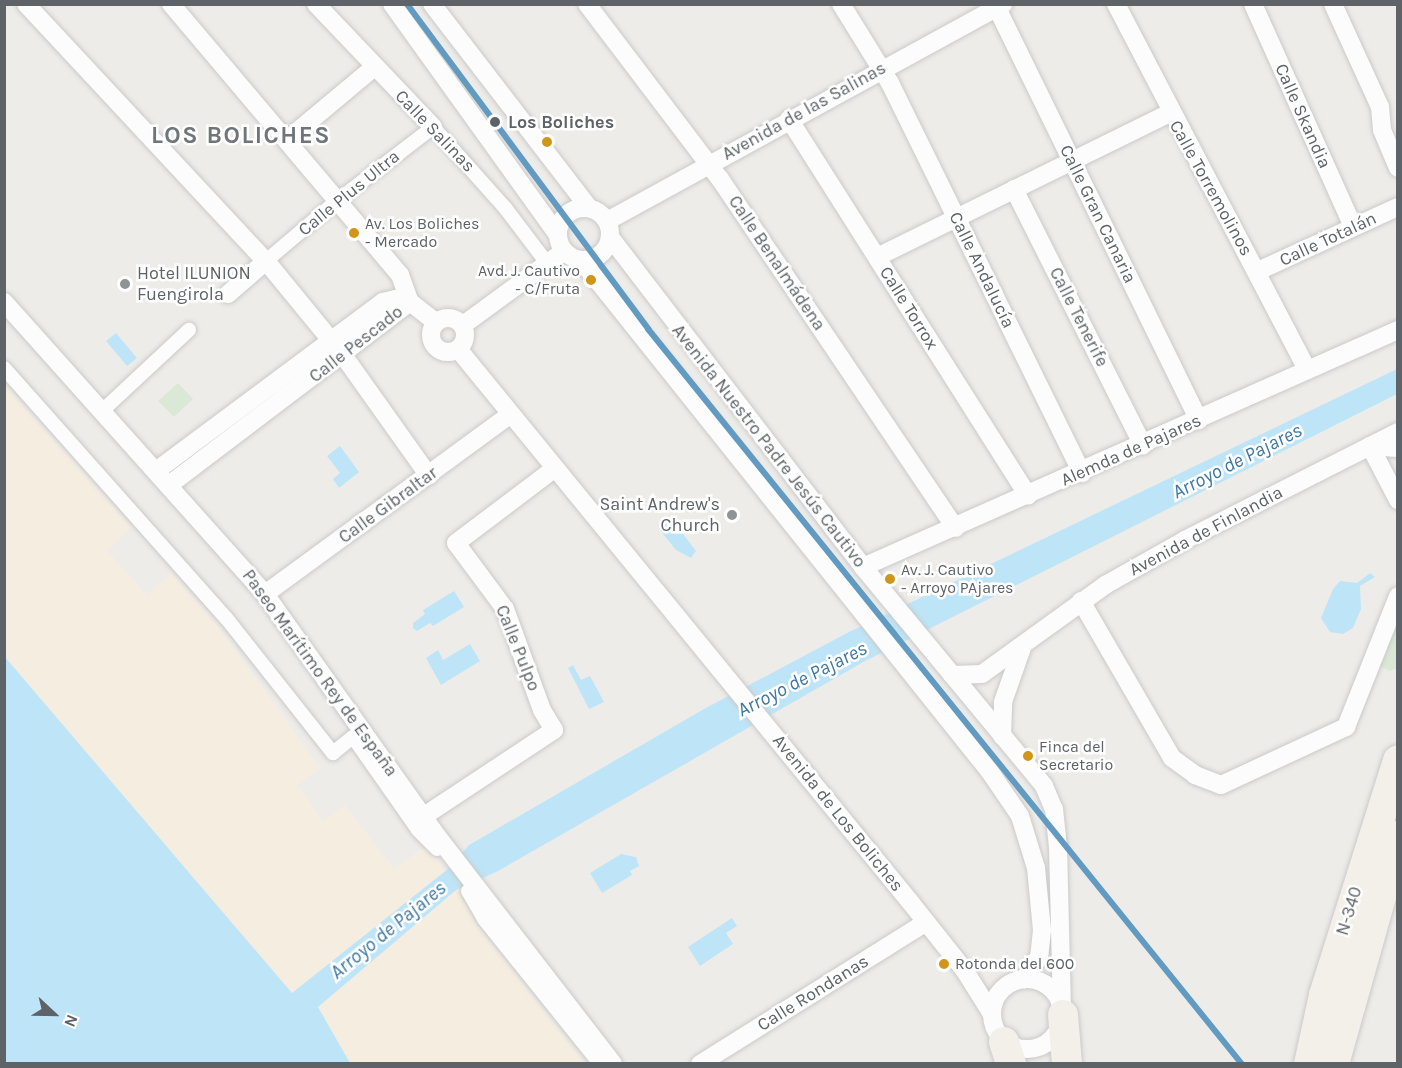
<!DOCTYPE html>
<meta charset="utf-8">
<style>
body{margin:0}
#map{position:relative;width:1402px;height:1068px;overflow:hidden;background:#eeece9;font-family:Karla,sans-serif}
div>[style]{position:absolute}
.green>*{inset:0;background:#d9e9d5}
.sand>*{inset:0;background:#f5ede0}
.water>*{inset:0;background:#bee5f7}
.roads{filter:drop-shadow(0 0 2px #cacaca) drop-shadow(0 0 2px #cacaca)}
.pedestrian>*{height:14px;margin:-7px;padding:0 7px;transform-origin:7px;border-radius:7px;background:#fcfcfc}
.minor>*{height:18px;margin:-9px;padding:0 9px;transform-origin:9px;border-radius:9px;background:#fcfcfc}
.minor>.ring{margin:-9px;padding:0;box-sizing:content-box;background:none;border:18px solid #fcfcfc;border-radius:50%}
.primary>*{height:30px;margin:-15px;padding:0 15px;transform-origin:15px;border-radius:15px;background:#f3f0e9}
.rail-1>*{height:6px;margin:-3px;padding:0 3px;transform-origin:3px;border-radius:3px;background:#619bc1}
.dots>*{width:16px;height:16px;translate:-50% -50%;box-sizing:border-box;border:3px solid #fff;border-radius:50%}
span{translate:-50% -50%;white-space:nowrap;text-align:center;line-height:1.15;-webkit-text-stroke:5px #fff;paint-order:stroke}
.bus-label{font-size:16px;color:#5e6367}
.left{translate:0 -50%;text-align:left}
.right{translate:-100% -50%;text-align:right}
.street-label{font-size:18px;color:#5e6367}
.stop-label{font-size:18px;color:#5e6367;font-weight:700}
.poi-label{font-size:18px;color:#5e6367}
.water-label{font-size:20px;color:#3f779f;font-style:italic}
.district-label{font-size:24px;color:#6f7579;font-weight:700;letter-spacing:1.5px}
.frame{position:absolute;inset:0;border:6px solid #5e6367;pointer-events:none}
.north{position:absolute;left:24px;top:984px;width:60px;height:60px;-webkit-text-stroke:4px #fff;paint-order:stroke;rotate:112deg;font-size:16px;font-weight:700;line-height:24px;text-align:center;color:#5e6367}
.north::after{content:'';display:block;margin:auto;width:21px;height:27px;background:#5e6367;clip-path:polygon(50% 0,100% 100%,50% 72%,0 100%)}
</style>
<div id="map">
<div class="green">
<div style="clip-path:polygon(178px 383px,193px 399px,174px 417px,158px 401px)"></div>
<div style="clip-path:polygon(1397px 617px,1397px 668px,1390px 671px,1379px 666px)"></div>
</div>
<div class="sand">
<div style="clip-path:polygon(4px 385px,132px 527px,107px 551px,147px 595px,172px 573px,222px 631px,320px 768px,298px 785px,323px 821px,345px 805px,394px 869px,426px 846px,475px 911px,472px 917px,584px 1063px,350px 1063px,318px 1007px,292px 994px,5px 656px)"></div>
</div>
<div class="water">
<div style="clip-path:polygon(116px 333px,137px 358px,127px 366px,106px 341px)"></div>
<div style="clip-path:polygon(1397px 369px,1397px 394px,865px 661px,498px 871px,456px 890px,318px 1007px,350px 1063px,5px 1063px,4px 656px,292px 993px,448px 869px,469px 845px,704px 709px,847px 633px)"></div>
<div style="clip-path:polygon(340px 446px,359px 472px,339px 488px,333px 479px,340px 473px,327px 456px)"></div>
<div style="clip-path:polygon(671px 518px,696px 551px,691px 558px,676px 550px,659px 529px)"></div>
<div style="clip-path:polygon(1370px 573px,1375px 577px,1360px 586px,1361px 609px,1353px 628px,1343px 634px,1330px 632px,1321px 618px,1333px 589px,1340px 581px,1357px 583px)"></div>
<div style="clip-path:polygon(454px 591px,464px 607px,433px 626px,430px 623px,417px 631px,413px 628px,413px 623px,425px 614px,423px 610px)"></div>
<div style="clip-path:polygon(470px 644px,480px 661px,441px 685px,426px 658px,438px 650px,443px 660px)"></div>
<div style="clip-path:polygon(573px 665px,581px 680px,590px 676px,604px 702px,589px 709px,568px 668px)"></div>
<div style="clip-path:polygon(621px 854px,636px 857px,639px 866px,630px 871px,632px 875px,602px 893px,590px 873px)"></div>
<div style="clip-path:polygon(732px 918px,737px 926px,726px 933px,733px 944px,700px 966px,688px 947px)"></div>
</div>
<div class="roads">
<div class="pedestrian">
<div style="left:266px;top:261px;width:94px;rotate:-40.3deg"></div>
<div style="left:338px;top:200px;width:120px;rotate:-37.5deg"></div>
<div style="left:433px;top:127px;width:110px;rotate:48.3deg"></div>
<div style="left:506px;top:209px;width:68px;rotate:52.8deg"></div>
<div style="left:4px;top:368px;width:336px;rotate:48.4deg"></div>
<div style="left:227px;top:619px;width:171px;rotate:51.7deg"></div>
<div style="left:333px;top:753px;width:26px;rotate:-39deg"></div>
<div style="left:353px;top:737px;width:113px;rotate:55deg"></div>
<div style="left:418px;top:830px;width:27px;rotate:45deg"></div>
<div style="left:102px;top:411px;width:119px;rotate:-43deg"></div>
<div style="left:468px;top:891px;width:32px;rotate:60deg"></div>
<div style="left:484px;top:919px;width:186px;rotate:51.3deg"></div>
</div>
<div class="minor">
<div style="left:26px;top:4px;width:352px;rotate:47deg"></div>
<div style="left:266px;top:261px;width:122px;rotate:50.7deg"></div>
<div style="left:343px;top:355px;width:148px;rotate:54.6deg"></div>
<div style="left:171px;top:4px;width:355px;rotate:49.8deg"></div>
<div style="left:400px;top:275px;width:29px;rotate:70deg"></div>
<div style="left:410px;top:302px;width:33px;rotate:38deg"></div>
<div style="left:316px;top:4px;width:170px;rotate:46.4deg"></div>
<div style="left:392px;top:4px;width:284px;rotate:54.3deg"></div>
<div style="left:432px;top:4px;width:257px;rotate:52.4deg"></div>
<div style="left:587px;top:4px;width:220px;rotate:52.8deg"></div>
<div style="left:720px;top:179px;width:421px;rotate:56deg"></div>
<div style="left:841px;top:4px;width:93px;rotate:58.2deg"></div>
<div style="left:890px;top:83px;width:435px;rotate:63.8deg"></div>
<div style="left:1116px;top:4px;width:413px;rotate:62.4deg"></div>
<div style="left:1253px;top:4px;width:244px;rotate:65.8deg"></div>
<div style="left:1333px;top:4px;width:113px;rotate:65.5deg"></div>
<div style="left:1380px;top:107px;width:23px;rotate:85deg"></div>
<div style="left:1382px;top:130px;width:41px;rotate:67.2deg"></div>
<div style="left:997px;top:8px;width:459px;rotate:63.9deg"></div>
<div style="left:789px;top:119px;width:446px;rotate:57.6deg"></div>
<div style="left:287px;top:140px;width:112px;rotate:-39.9deg"></div>
<div style="left:1014px;top:189px;width:287px;rotate:63.3deg"></div>
<div class="ring" style="left:558px;top:208px;width:34px;height:34px"></div>
<div style="left:607px;top:221px;width:452px;rotate:-28.7deg"></div>
<div style="left:610px;top:237px;width:416px;rotate:52.5deg"></div>
<div style="left:863px;top:567px;width:284px;rotate:50.4deg"></div>
<div style="left:1044px;top:786px;width:25px;rotate:67deg"></div>
<div style="left:1054px;top:809px;width:37px;rotate:84deg"></div>
<div style="left:1058px;top:846px;width:159px;rotate:88.6deg"></div>
<div style="left:877px;top:257px;width:326px;rotate:-26.2deg"></div>
<div style="left:581px;top:260px;width:655px;rotate:51.38deg"></div>
<div style="left:990px;top:772px;width:53px;rotate:55.7deg"></div>
<div style="left:1020px;top:816px;width:54px;rotate:72.9deg"></div>
<div style="left:1036px;top:868px;width:62px;rotate:84.5deg"></div>
<div style="left:1042px;top:930px;width:27px;rotate:96deg"></div>
<div style="left:1039px;top:957px;width:27px;rotate:124deg"></div>
<div style="left:1258px;top:271px;width:154px;rotate:-24.6deg"></div>
<div style="left:228px;top:294px;width:50px;rotate:-41deg"></div>
<div style="left:4px;top:302px;width:392px;rotate:48.2deg"></div>
<div style="left:265px;top:594px;width:292px;rotate:54.6deg"></div>
<div style="left:434px;top:832px;width:293px;rotate:52.3deg"></div>
<div class="ring" style="left:431px;top:318px;width:16px;height:16px"></div>
<div style="left:463px;top:325px;width:125px;rotate:-36.2deg"></div>
<div style="left:458px;top:349px;width:716px;rotate:50.73deg"></div>
<div style="left:911px;top:903px;width:87px;rotate:51.5deg"></div>
<div style="left:965px;top:971px;width:51px;rotate:57.9deg"></div>
<div style="left:1370px;top:446px;width:61px;rotate:62.6deg"></div>
<div style="left:1370px;top:446px;width:28px;rotate:4deg"></div>
<div style="left:156px;top:471px;width:283px;rotate:-36.7deg"></div>
<div style="left:383px;top:302px;width:13px;rotate:-13deg"></div>
<div style="left:396px;top:299px;width:14px;rotate:12deg"></div>
<div style="left:169px;top:485px;width:303px;rotate:-37.2deg"></div>
<div style="left:863px;top:567px;width:585px;rotate:-23.89deg"></div>
<div style="left:265px;top:594px;width:303px;rotate:-36.2deg"></div>
<div style="left:1081px;top:601px;width:181px;rotate:59.9deg"></div>
<div style="left:1172px;top:758px;width:29px;rotate:36deg"></div>
<div style="left:1195px;top:775px;width:28px;rotate:21deg"></div>
<div style="left:1221px;top:785px;width:138px;rotate:-24.9deg"></div>
<div style="left:1346px;top:727px;width:141px;rotate:-68.3deg"></div>
<div style="left:952px;top:675px;width:30px;rotate:-2deg"></div>
<div style="left:982px;top:674px;width:154px;rotate:-35.8deg"></div>
<div style="left:1107px;top:584px;width:90px;rotate:-29.4deg"></div>
<div style="left:1185px;top:540px;width:239px;rotate:-26.9deg"></div>
<div style="left:1002px;top:736px;width:34px;rotate:-88deg"></div>
<div style="left:1003px;top:702px;width:60px;rotate:-70.7deg"></div>
<div style="left:424px;top:816px;width:156px;rotate:-33.5deg"></div>
<div style="left:554px;top:730px;width:23px;rotate:-121deg"></div>
<div style="left:542px;top:710px;width:108px;rotate:-110.1deg"></div>
<div style="left:505px;top:609px;width:82px;rotate:-126.6deg"></div>
<div style="left:456px;top:543px;width:123px;rotate:-37.1deg"></div>
<div class="ring" style="left:992px;top:979px;width:52px;height:52px"></div>
<div style="left:700px;top:1064px;width:267px;rotate:-32.1deg"></div>
</div>
<div class="primary">
<div style="left:1063px;top:1015px;width:49px;rotate:85.3deg"></div>
<div style="left:1004px;top:1042px;width:23px;rotate:72deg"></div>
<div style="left:1309px;top:1064px;width:71px;rotate:-77.7deg"></div>
<div style="left:1324px;top:995px;width:246px;rotate:-72.5deg"></div>
<div style="left:1334px;top:1064px;width:237px;rotate:-74.3deg"></div>
</div>
</div>
<div class="rail-1">
<div style="left:407px;top:4px;width:405px;rotate:53.4deg"></div>
<div style="left:648px;top:329px;width:945px;rotate:51.06deg"></div>
</div>
<div class="dots">
<div style="left:495px;top:122px;background:#5e6367"></div>
<div style="left:547px;top:142px;background:#d1951a"></div>
<div style="left:354px;top:233px;background:#d1951a"></div>
<div style="left:591px;top:280px;background:#d1951a"></div>
<div style="left:125px;top:284px;background:#909394"></div>
<div style="left:732px;top:515px;background:#909394"></div>
<div style="left:890px;top:579px;background:#d1951a"></div>
<div style="left:1028px;top:756px;background:#d1951a"></div>
<div style="left:944px;top:964px;background:#d1951a"></div>
</div>
<div class="bus-label">
<span class="left" style="left:365px;top:233px">Av. Los Boliches<br>- Mercado</span>
<span class="right" style="left:580px;top:280px">Avd. J. Cautivo<br>- C/Fruta</span>
<span class="left" style="left:901px;top:579px">Av. J. Cautivo<br>- Arroyo PAjares</span>
<span class="left" style="left:1039px;top:756px">Finca del<br>Secretario</span>
<span class="left" style="left:955px;top:964px">Rotonda del 600</span>
</div>
<div class="street-label">
<span style="left:804px;top:111px;rotate:-29deg">Avenida de las Salinas</span>
<span style="left:1303px;top:116px;rotate:66deg">Calle Skandia</span>
<span style="left:435px;top:131px;rotate:46deg">Calle Salinas</span>
<span style="left:1211px;top:188px;rotate:61deg">Calle Torremolinos</span>
<span style="left:349px;top:193px;rotate:-39deg">Calle Plus Ultra</span>
<span style="left:1098px;top:214px;rotate:64deg">Calle Gran Canaria</span>
<span style="left:1328px;top:239px;rotate:-25deg">Calle Totalán</span>
<span style="left:777px;top:263px;rotate:56deg">Calle Benalmádena</span>
<span style="left:982px;top:270px;rotate:64deg">Calle Andalucía</span>
<span style="left:909px;top:308px;rotate:58deg">Calle Torrox</span>
<span style="left:1079px;top:317px;rotate:63deg">Calle Tenerife</span>
<span style="left:356px;top:344px;rotate:-38deg">Calle Pescado</span>
<span style="left:769px;top:446px;rotate:52deg">Avenida Nuestro Padre Jesús Cautivo</span>
<span style="left:1131px;top:450px;rotate:-24deg">Alemda de Pajares</span>
<span style="left:388px;top:505px;rotate:-36deg">Calle Gibraltar</span>
<span style="left:1206px;top:531px;rotate:-28deg">Avenida de Finlandia</span>
<span style="left:518px;top:648px;rotate:68deg">Calle Pulpo</span>
<span style="left:320px;top:673px;rotate:54deg">Paseo Marítimo Rey de España</span>
<span style="left:838px;top:813px;rotate:51deg">Avenida de Los Boliches</span>
<span style="left:1349px;top:911px;rotate:-73deg">N-340</span>
<span style="left:813px;top:993px;rotate:-32deg">Calle Rondanas</span>
</div>
<div class="stop-label">
<span class="left" style="left:508px;top:122px">Los Boliches</span>
</div>
<div class="poi-label">
<span class="left" style="left:137px;top:284px">Hotel ILUNION<br>Fuengirola</span>
<span class="right" style="left:720px;top:515px">Saint Andrew's<br>Church</span>
</div>
<div class="water-label">
<span style="left:1237px;top:461px;rotate:-27deg">Arroyo de Pajares</span>
<span style="left:802px;top:679px;rotate:-27deg">Arroyo de Pajares</span>
<span style="left:388px;top:930px;rotate:-39deg">Arroyo de Pajares</span>
</div>
<div class="district-label">
<span style="left:241px;top:136px">LOS BOLICHES</span>
</div>
<div class="frame"></div>
<div class="north">N</div>
</div>
